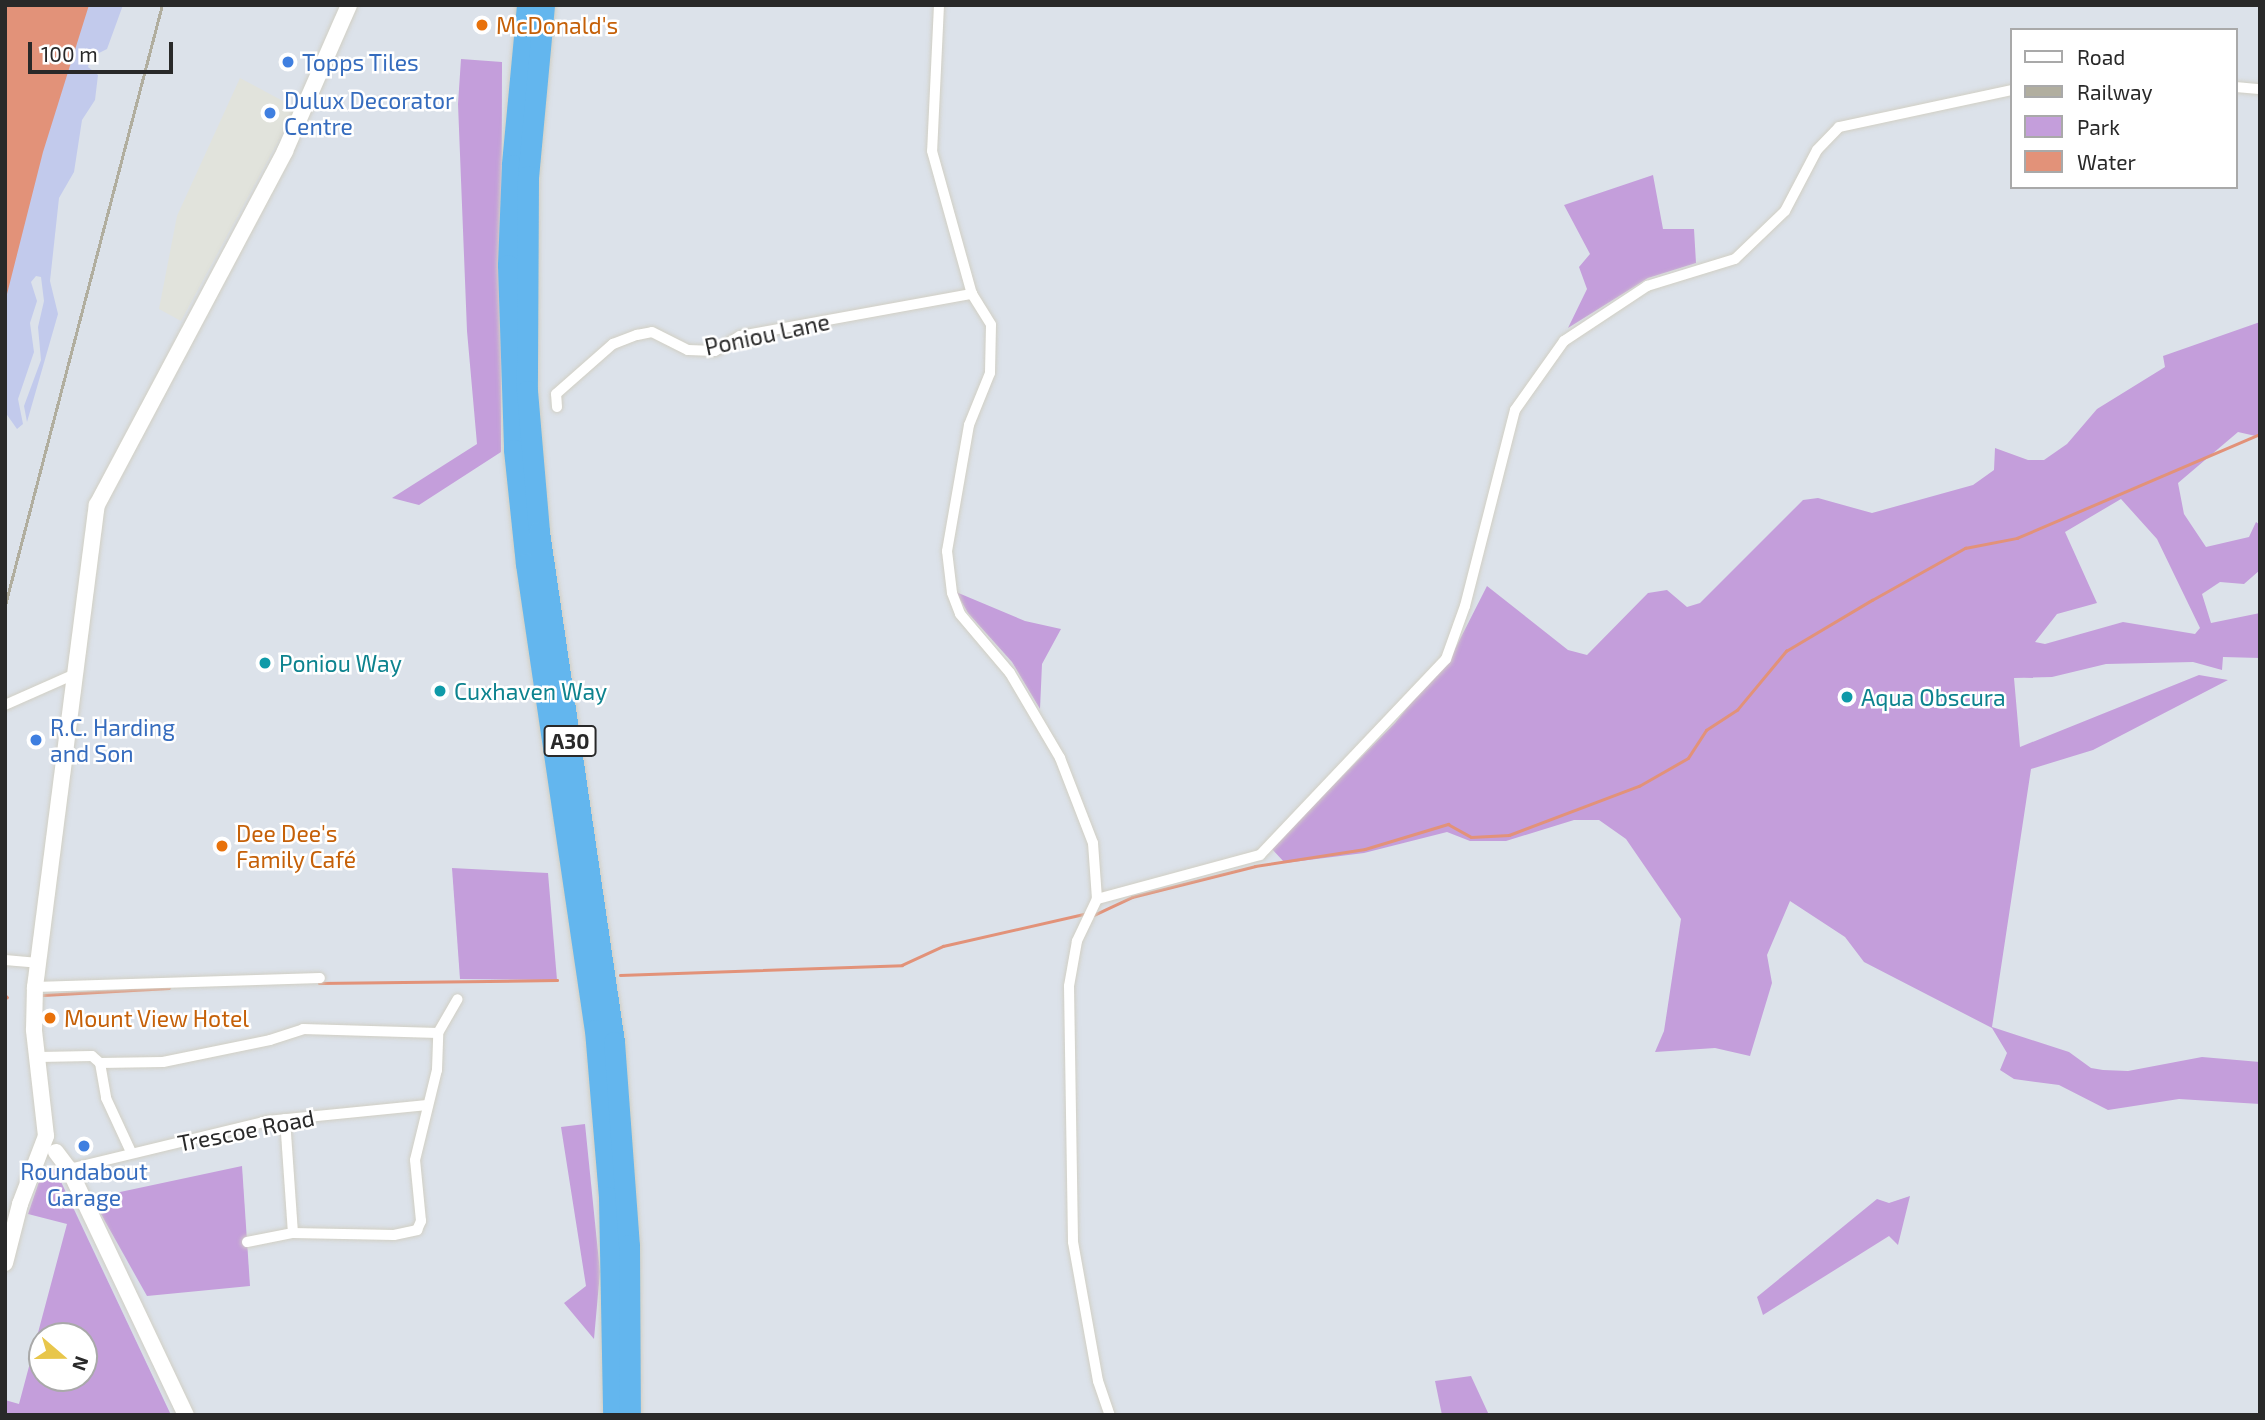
<!DOCTYPE html>
<meta charset="utf-8">
<style>
body{margin:0}
#map{position:relative;width:2265px;height:1420px;overflow:hidden;background:#dce2ea;font-family:"Exo 2",sans-serif}
div>[style]{position:absolute}
.industrial>*{inset:0;background:#e1e3dc}
.green>*{inset:0;background:#c49edb}
.sand>*{inset:0;background:#c2caec}
.water>*{inset:0;background:#e29279}
.stream>*{height:2.5px;margin:-1.25px;padding:0 1.25px;transform-origin:1.25px;border-radius:1.25px;background:#e29279}
.roads{filter:drop-shadow(0 0 2px #d1cfc4) drop-shadow(0 0 2px #d1cfc4)}
.street>*{height:10px;margin:-5px;padding:0 5px;transform-origin:5px;border-radius:5px;background:#fff}
.secondary>*{height:16px;margin:-8px;padding:0 8px;transform-origin:8px;border-radius:8px;background:#fff}
.highway>*{height:21px;margin:-10.5px;padding:0 10.5px;transform-origin:10.5px;border-radius:10.5px;background:#63b6ee}
.rail>*{height:2.5px;margin:-1.25px;padding:0 1.25px;transform-origin:1.25px;border-radius:1.25px;background:#b1ae9f}
.dots>*{width:19px;height:19px;translate:-50% -50%;box-sizing:border-box;border:4px solid #fff;border-radius:50%}
span{translate:-50% -50%;white-space:nowrap;text-align:center;line-height:1.15;-webkit-text-stroke:5px #fff;paint-order:stroke}
.shield-label span{padding:2px 5px;background:#fff;border:2px solid;border-radius:5px;-webkit-text-stroke-width:0}
.shield-label{font-size:21px;color:#292929;font-weight:700}
.food-label{font-size:23px;color:#c56008}
.left{translate:0 -50%;text-align:left}
.shop-label{font-size:23px;color:#366cbe}
.street-label{font-size:23px;color:#292929}
.culture-label{font-size:23px;color:#0d838f}
.frame{position:absolute;inset:0;border:7px solid #292929;pointer-events:none}
.legend{position:absolute;left:2010px;top:28px;width:228px;height:161px;box-sizing:border-box;background:#fff;border:2px solid #a9a9a9;margin:0;padding:9px 12px;list-style:none;font-size:21px;color:#292929}
.legend li{display:flex;align-items:center;gap:14px;height:35px}
.legend b{width:35px;border:2px solid #a9a9a9}
.north{position:absolute;left:28px;top:1322px;width:70px;height:70px;box-sizing:border-box;background:#fff;border:2px solid #a9a9a9;border-radius:50%;rotate:110deg;font-size:19px;font-weight:700;line-height:28px;text-align:center;color:#292929}
.north::after{content:'';display:block;margin:auto;width:24px;height:32px;background:#e8c64b;clip-path:polygon(50% 0,100% 100%,50% 72%,0 100%)}
.scale{position:absolute;left:28px;top:42px;width:145px;height:32px;box-sizing:border-box;border:4px solid #292929;border-top:0;padding-left:9px;font-size:21px;line-height:24px;white-space:nowrap;color:#292929;-webkit-text-stroke:5px #fff;paint-order:stroke}
</style>
<div id="map">
<div class="industrial">
<div style="clip-path:polygon(240px 78px,296px 108px,181px 321px,159px 309px,177px 216px)"></div>
</div>
<div class="green">
<div style="clip-path:polygon(461px 59px,502px 62px,501px 452px,419px 505px,392px 498px,477px 444px,467px 331px,458px 104px)"></div>
<div style="clip-path:polygon(1653px 175px,1663px 229px,1694px 229px,1696px 263px,1648px 278px,1568px 328px,1587px 289px,1579px 267px,1590px 254px,1564px 205px)"></div>
<div style="clip-path:polygon(evenodd,2260px 322px,2260px 437px,2238px 432px,2178px 483px,2184px 514px,2206px 547px,2249px 537px,2256px 522px,2260px 525px,2260px 570px,2244px 584px,2220px 582px,2202px 594px,2211px 623px,2260px 613px,2260px 658px,2223px 657px,2222px 670px,2193px 662px,2106px 664px,2052px 677px,2014px 678px,2020px 747px,2199px 675px,2228px 680px,2093px 750px,2031px 769px,1992px 1027px,2069px 1052px,2091px 1068px,2103px 1070px,2128px 1071px,2202px 1057px,2260px 1062px,2260px 1104px,2179px 1099px,2108px 1110px,2059px 1085px,2014px 1079px,2000px 1070px,2007px 1053px,1992px 1028px,1864px 962px,1845px 937px,1790px 901px,1767px 955px,1772px 983px,1750px 1056px,1715px 1048px,1655px 1052px,1664px 1031px,1681px 919px,1626px 839px,1599px 820px,1574px 820px,1506px 841px,1470px 841px,1447px 832px,1364px 853px,1285px 863px,1271px 848px,1395px 723px,1456px 647px,1487px 586px,1568px 650px,1587px 655px,1648px 593px,1667px 590px,1687px 607px,1700px 603px,1803px 500px,1818px 498px,1872px 513px,1973px 485px,1994px 470px,1995px 448px,2028px 460px,2044px 460px,2067px 444px,2097px 409px,2165px 367px,2163px 356px,2260px 322px,2121px 499px,2157px 539px,2200px 628px,2195px 634px,2123px 622px,2045px 644px,2035px 642px,2057px 614px,2097px 603px,2065px 532px,2121px 499px)"></div>
<div style="clip-path:polygon(956px 592px,1025px 621px,1061px 629px,1042px 664px,1040px 709px,1012px 662px,968px 613px)"></div>
<div style="clip-path:polygon(452px 868px,548px 873px,557px 980px,460px 979px)"></div>
<div style="clip-path:polygon(585px 1124px,600px 1272px,594px 1339px,564px 1303px,586px 1286px,561px 1127px)"></div>
<div style="clip-path:polygon(242px 1166px,250px 1286px,147px 1296px,92px 1198px)"></div>
<div style="clip-path:polygon(evenodd,55px 1169px,79px 1220px,171px 1415px,5px 1415px,5px 1400px,19px 1404px,67px 1224px,28px 1214px,43px 1170px,55px 1169px,42px 1336px,84px 1336px,84px 1378px,42px 1378px,42px 1336px)"></div>
<div style="clip-path:polygon(1910px 1196px,1898px 1245px,1889px 1236px,1763px 1315px,1757px 1297px,1877px 1199px,1889px 1203px)"></div>
<div style="clip-path:polygon(1471px 1376px,1489px 1415px,1442px 1415px,1435px 1381px)"></div>
</div>
<div class="sand">
<div style="clip-path:polygon(5px 5px,123px 5px,107px 49px,91px 57px,88px 67px,98px 75px,95px 100px,82px 120px,74px 172px,59px 198px,50px 281px,58px 314px,27px 422px,24px 406px,41px 360px,38px 327px,44px 301px,41px 277px,36px 276px,31px 282px,37px 301px,30px 323px,34px 352px,18px 399px,23px 424px,17px 429px,5px 412px)"></div>
</div>
<div class="water">
<div style="clip-path:polygon(5px 5px,89px 5px,43px 152px,5px 302px)"></div>
</div>
<div class="stream">
<div style="left:1094px;top:915px;width:42px;rotate:-25.3deg"></div>
<div style="left:1132px;top:897px;width:127px;rotate:-14.1deg"></div>
<div style="left:1255px;top:866px;width:111px;rotate:-8.8deg"></div>
<div style="left:1365px;top:849px;width:87px;rotate:-16.8deg"></div>
<div style="left:1448px;top:824px;width:26px;rotate:29deg"></div>
<div style="left:1471px;top:837px;width:38px;rotate:-3deg"></div>
<div style="left:1509px;top:835px;width:139px;rotate:-20.7deg"></div>
<div style="left:1639px;top:786px;width:56px;rotate:-29.7deg"></div>
<div style="left:1688px;top:758px;width:33px;rotate:-57deg"></div>
<div style="left:1706px;top:730px;width:37px;rotate:-33deg"></div>
<div style="left:1737px;top:710px;width:77px;rotate:-50.3deg"></div>
<div style="left:1786px;top:651px;width:100px;rotate:-30.7deg"></div>
<div style="left:1872px;top:600px;width:107px;rotate:-29.2deg"></div>
<div style="left:1965px;top:548px;width:53px;rotate:-10.9deg"></div>
<div style="left:2017px;top:538px;width:264px;rotate:-23.2deg"></div>
<div style="left:620px;top:975px;width:282px;rotate:-2deg"></div>
<div style="left:902px;top:965px;width:45px;rotate:-24.9deg"></div>
<div style="left:943px;top:946px;width:145px;rotate:-12.8deg"></div>
<div style="left:319px;top:983px;width:238px;rotate:-0.7deg"></div>
<div style="left:5px;top:995px;width:3px;rotate:45deg"></div>
<div style="left:43px;top:995px;width:126px;rotate:-3.2deg"></div>
</div>
<div class="roads">
<div class="street">
<div style="left:939px;top:5px;width:146px;rotate:92.7deg"></div>
<div style="left:932px;top:151px;width:148px;rotate:74.4deg"></div>
<div style="left:972px;top:294px;width:36px;rotate:58deg"></div>
<div style="left:991px;top:325px;width:48px;rotate:91.2deg"></div>
<div style="left:990px;top:373px;width:56px;rotate:112deg"></div>
<div style="left:969px;top:425px;width:128px;rotate:99.9deg"></div>
<div style="left:947px;top:551px;width:42px;rotate:83.2deg"></div>
<div style="left:952px;top:593px;width:22px;rotate:69deg"></div>
<div style="left:960px;top:614px;width:77px;rotate:49.7deg"></div>
<div style="left:1010px;top:673px;width:99px;rotate:59.5deg"></div>
<div style="left:1060px;top:758px;width:91px;rotate:68.8deg"></div>
<div style="left:1093px;top:843px;width:56px;rotate:85.9deg"></div>
<div style="left:1097px;top:899px;width:47px;rotate:115.5deg"></div>
<div style="left:1077px;top:941px;width:46px;rotate:100.1deg"></div>
<div style="left:1069px;top:986px;width:256px;rotate:89.1deg"></div>
<div style="left:1073px;top:1242px;width:141px;rotate:79.8deg"></div>
<div style="left:1098px;top:1381px;width:36px;rotate:71deg"></div>
<div style="left:2235px;top:87px;width:25px;rotate:5deg"></div>
<div style="left:557px;top:407px;width:13px;rotate:-94deg"></div>
<div style="left:556px;top:394px;width:76px;rotate:-41.3deg"></div>
<div style="left:613px;top:344px;width:26px;rotate:-21deg"></div>
<div style="left:637px;top:335px;width:15px;rotate:-11deg"></div>
<div style="left:652px;top:332px;width:40px;rotate:26.6deg"></div>
<div style="left:688px;top:350px;width:27px;rotate:2deg"></div>
<div style="left:715px;top:351px;width:29px;rotate:-31deg"></div>
<div style="left:740px;top:336px;width:236px;rotate:-10.3deg"></div>
<div style="left:5px;top:705px;width:77px;rotate:-23.9deg"></div>
<div style="left:1097px;top:899px;width:169px;rotate:-15.1deg"></div>
<div style="left:1260px;top:855px;width:270px;rotate:-46.5deg"></div>
<div style="left:1446px;top:659px;width:56px;rotate:-70.3deg"></div>
<div style="left:1465px;top:606px;width:202px;rotate:-75.7deg"></div>
<div style="left:1515px;top:410px;width:85px;rotate:-54.6deg"></div>
<div style="left:1564px;top:341px;width:100px;rotate:-33.5deg"></div>
<div style="left:1647px;top:286px;width:92px;rotate:-17.1deg"></div>
<div style="left:1735px;top:259px;width:69px;rotate:-43.8deg"></div>
<div style="left:1785px;top:211px;width:69px;rotate:-62.3deg"></div>
<div style="left:1817px;top:150px;width:32px;rotate:-46deg"></div>
<div style="left:1839px;top:127px;width:176px;rotate:-12.1deg"></div>
<div style="left:5px;top:960px;width:33px;rotate:5deg"></div>
<div style="left:35px;top:987px;width:285px;rotate:-1.8deg"></div>
<div style="left:39px;top:1057px;width:53px;rotate:-1.1deg"></div>
<div style="left:92px;top:1056px;width:11px;rotate:41deg"></div>
<div style="left:100px;top:1063px;width:36px;rotate:80deg"></div>
<div style="left:106px;top:1098px;width:60px;rotate:65.2deg"></div>
<div style="left:100px;top:1063px;width:63px;rotate:-0.9deg"></div>
<div style="left:163px;top:1062px;width:109px;rotate:-11.6deg"></div>
<div style="left:270px;top:1040px;width:35px;rotate:-18deg"></div>
<div style="left:303px;top:1029px;width:135px;rotate:1.7deg"></div>
<div style="left:285px;top:1119px;width:114px;rotate:86deg"></div>
<div style="left:293px;top:1233px;width:101px;rotate:1.1deg"></div>
<div style="left:394px;top:1235px;width:24px;rotate:-12deg"></div>
<div style="left:417px;top:1230px;width:10px;rotate:-66deg"></div>
<div style="left:421px;top:1221px;width:61px;rotate:-95.6deg"></div>
<div style="left:415px;top:1160px;width:93px;rotate:-76.3deg"></div>
<div style="left:437px;top:1070px;width:37px;rotate:-88deg"></div>
<div style="left:438px;top:1033px;width:39px;rotate:-60deg"></div>
<div style="left:69px;top:1169px;width:204px;rotate:-13.6deg"></div>
<div style="left:267px;top:1121px;width:161px;rotate:-5.7deg"></div>
<div style="left:247px;top:1242px;width:47px;rotate:-11.1deg"></div>
</div>
<div class="secondary">
<div style="left:56px;top:1152px;width:21px;rotate:53deg"></div>
<div style="left:69px;top:1169px;width:272px;rotate:64.6deg"></div>
<div style="left:5px;top:1263px;width:61px;rotate:-75.7deg"></div>
<div style="left:20px;top:1204px;width:73px;rotate:-69.1deg"></div>
<div style="left:46px;top:1136px;width:107px;rotate:-96.5deg"></div>
<div style="left:34px;top:1030px;width:43px;rotate:-88.7deg"></div>
<div style="left:35px;top:987px;width:486px;rotate:-82.7deg"></div>
<div style="left:97px;top:505px;width:401px;rotate:-62deg"></div>
<div style="left:285px;top:151px;width:159px;rotate:-66.3deg"></div>
</div>
<div class="highway">
<div style="left:527px;top:5px;width:161px;rotate:95.4deg"></div>
<div style="left:512px;top:165px;width:100px;rotate:92.3deg"></div>
<div style="left:508px;top:265px;width:185px;rotate:88.1deg"></div>
<div style="left:514px;top:450px;width:115px;rotate:84deg"></div>
<div style="left:526px;top:564px;width:471px;rotate:81.6deg"></div>
<div style="left:595px;top:1030px;width:168px;rotate:85.2deg"></div>
<div style="left:609px;top:1197px;width:218px;rotate:88.9deg"></div>
<div style="left:544px;top:5px;width:172px;rotate:95.3deg"></div>
<div style="left:528px;top:176px;width:215px;rotate:90.3deg"></div>
<div style="left:527px;top:391px;width:142px;rotate:85.1deg"></div>
<div style="left:539px;top:532px;width:515px;rotate:81.63deg"></div>
<div style="left:614px;top:1042px;width:204px;rotate:85.8deg"></div>
<div style="left:629px;top:1245px;width:170px;rotate:89.7deg"></div>
</div>
</div>
<div class="rail">
<div style="left:5px;top:605px;width:620px;rotate:-75.34deg"></div>
</div>
<div class="dots">
<div style="left:482px;top:25px;background:#e8710a"></div>
<div style="left:288px;top:62px;background:#3f7fe0"></div>
<div style="left:270px;top:113px;background:#3f7fe0"></div>
<div style="left:265px;top:663px;background:#0f9aa8"></div>
<div style="left:440px;top:691px;background:#0f9aa8"></div>
<div style="left:1847px;top:697px;background:#0f9aa8"></div>
<div style="left:36px;top:740px;background:#3f7fe0"></div>
<div style="left:222px;top:846px;background:#e8710a"></div>
<div style="left:50px;top:1018px;background:#e8710a"></div>
<div style="left:84px;top:1146px;background:#3f7fe0"></div>
</div>
<div class="shield-label">
<span style="left:570px;top:741px">A30</span>
</div>
<div class="food-label">
<span class="left" style="left:496px;top:25px">McDonald's</span>
<span class="left" style="left:236px;top:846px">Dee Dee's<br>Family Café</span>
<span class="left" style="left:64px;top:1018px">Mount View Hotel</span>
</div>
<div class="shop-label">
<span class="left" style="left:302px;top:62px">Topps Tiles</span>
<span class="left" style="left:284px;top:113px">Dulux Decorator<br>Centre</span>
<span class="left" style="left:50px;top:740px">R.C. Harding<br>and Son</span>
<span style="left:84px;top:1184px">Roundabout<br>Garage</span>
</div>
<div class="street-label">
<span style="left:767px;top:334px;rotate:-12deg">Poniou Lane</span>
<span style="left:246px;top:1130px;rotate:-11deg">Trescoe Road</span>
</div>
<div class="culture-label">
<span class="left" style="left:279px;top:663px">Poniou Way</span>
<span class="left" style="left:454px;top:691px">Cuxhaven Way</span>
<span class="left" style="left:1861px;top:697px">Aqua Obscura</span>
</div>
<div class="frame"></div>
<ul class="legend">
<li><b style="height:9px;background:#fff"></b>Road</li>
<li><b style="height:9px;background:#b1ae9f"></b>Railway</li>
<li><b style="height:19px;background:#c49edb"></b>Park</li>
<li><b style="height:19px;background:#e29279"></b>Water</li>
</ul>
<div class="north">N</div>
<div class="scale">100 m</div>
</div>
